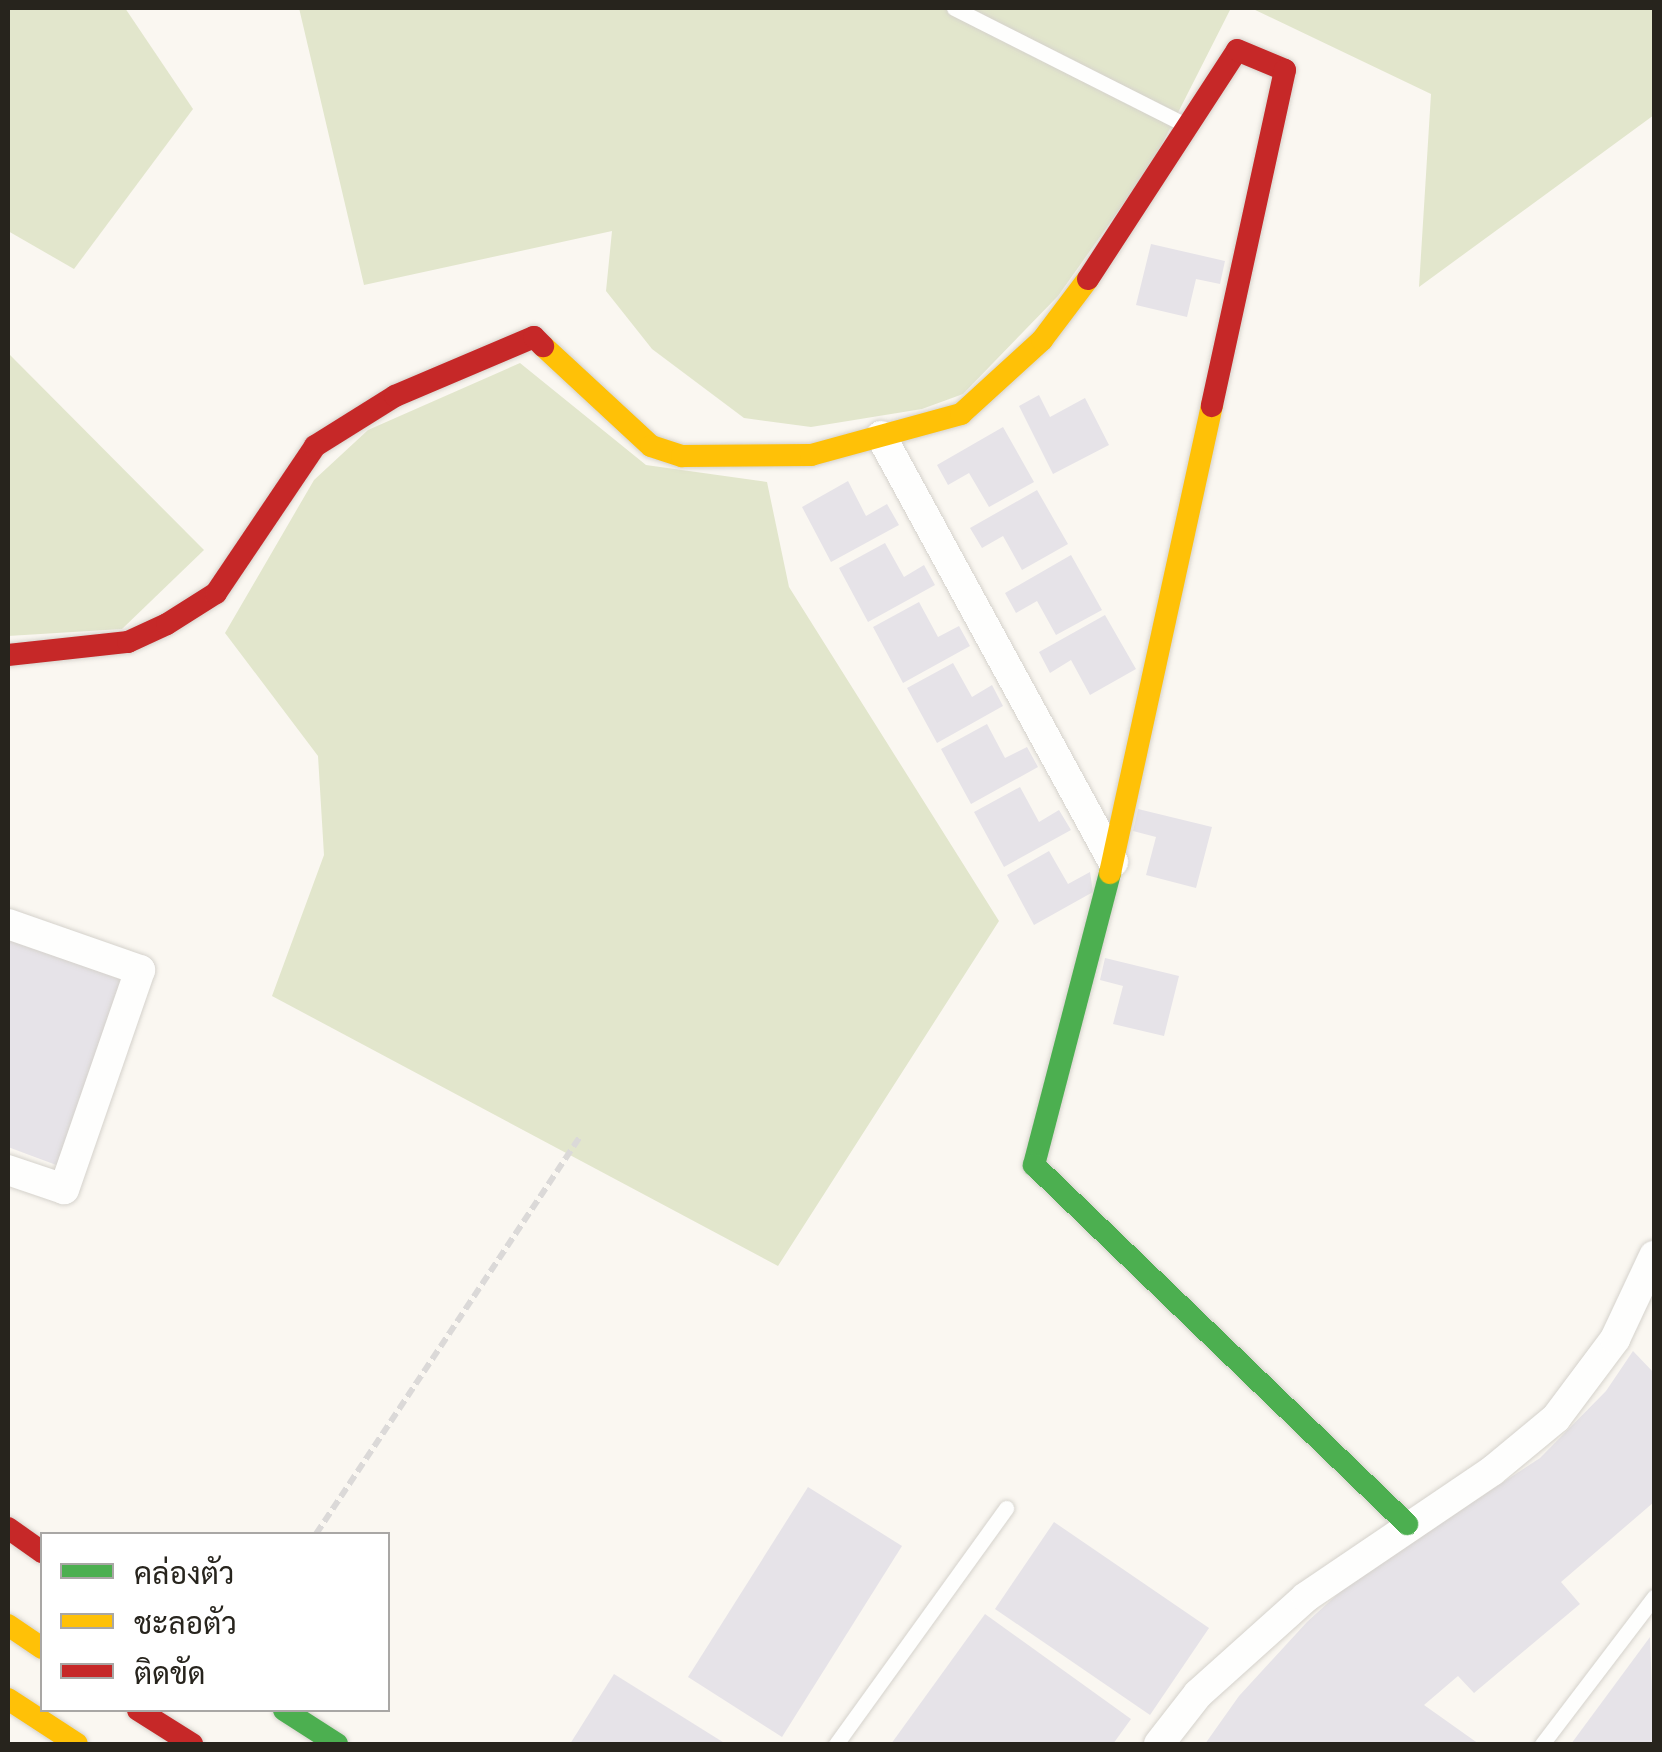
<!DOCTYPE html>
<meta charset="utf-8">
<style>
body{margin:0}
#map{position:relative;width:1662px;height:1752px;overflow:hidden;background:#faf7f1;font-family:"Crimson Pro",Sarabun,serif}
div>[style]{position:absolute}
.green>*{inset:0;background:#e2e6cc}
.building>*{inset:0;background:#e6e3e8}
.path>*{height:6px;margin-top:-3px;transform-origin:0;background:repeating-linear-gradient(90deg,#dbd9d8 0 10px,transparent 0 15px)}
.roads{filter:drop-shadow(0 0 2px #d5d2cc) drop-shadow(0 0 2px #d5d2cc)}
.lane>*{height:15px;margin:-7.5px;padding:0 7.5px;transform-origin:7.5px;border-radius:7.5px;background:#fefefd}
.street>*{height:30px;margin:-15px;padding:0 15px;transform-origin:15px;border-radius:15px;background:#fefefd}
.fast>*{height:22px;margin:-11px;padding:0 11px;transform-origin:11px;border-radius:11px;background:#4caf50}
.slow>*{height:22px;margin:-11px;padding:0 11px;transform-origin:11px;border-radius:11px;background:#ffc107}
.jam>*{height:22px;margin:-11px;padding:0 11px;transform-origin:11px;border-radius:11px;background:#c62828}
span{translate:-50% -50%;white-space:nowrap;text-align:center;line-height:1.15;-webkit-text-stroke:10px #fff;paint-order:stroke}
.frame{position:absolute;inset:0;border:10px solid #27241d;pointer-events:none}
.legend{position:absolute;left:40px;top:1532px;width:350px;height:180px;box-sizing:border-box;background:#fff;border:2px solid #a9a7a5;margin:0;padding:12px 18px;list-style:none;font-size:30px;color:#27241d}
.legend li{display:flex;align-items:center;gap:20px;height:50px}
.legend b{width:50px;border:2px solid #a9a7a5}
</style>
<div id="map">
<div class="green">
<div style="clip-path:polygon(8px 8px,125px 8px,193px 109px,74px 269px,8px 231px)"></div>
<div style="clip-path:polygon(299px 8px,1231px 8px,1153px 162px,1058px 296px,963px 394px,922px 409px,811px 427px,744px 418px,652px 349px,606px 291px,612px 231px,364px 285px)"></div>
<div style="clip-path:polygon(1251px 8px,1654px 8px,1654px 115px,1419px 287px,1431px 94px)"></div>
<div style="clip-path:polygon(8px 353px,204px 550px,122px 629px,8px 636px)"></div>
<div style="clip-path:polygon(520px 363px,646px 465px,767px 482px,789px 587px,999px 921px,778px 1266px,272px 996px,324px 855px,318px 756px,225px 633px,314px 480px,368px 430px)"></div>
</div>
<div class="building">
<div style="clip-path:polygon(1151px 244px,1225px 261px,1220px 284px,1196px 279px,1187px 317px,1136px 305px)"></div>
<div style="clip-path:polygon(1039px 395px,1050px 417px,1085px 398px,1109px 445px,1053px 474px,1019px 406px)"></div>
<div style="clip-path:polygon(1003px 427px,1034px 482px,989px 507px,969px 473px,948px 485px,937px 465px)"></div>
<div style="clip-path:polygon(848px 481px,866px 516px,887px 504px,899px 525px,831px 562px,802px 507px)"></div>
<div style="clip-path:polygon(1037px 490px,1068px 544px,1022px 570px,1003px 536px,982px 548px,970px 528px)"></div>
<div style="clip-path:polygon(885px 543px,904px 577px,924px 565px,935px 585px,868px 622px,839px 568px)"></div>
<div style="clip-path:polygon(1071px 555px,1102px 610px,1056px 635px,1037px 601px,1016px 613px,1005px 593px)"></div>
<div style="clip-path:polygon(919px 602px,938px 637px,959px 626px,970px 646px,903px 683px,873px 627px)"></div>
<div style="clip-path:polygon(1105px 615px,1136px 669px,1090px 695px,1071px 660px,1050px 673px,1039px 652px)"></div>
<div style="clip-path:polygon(953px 663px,972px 697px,992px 685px,1003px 706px,937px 743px,907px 688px)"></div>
<div style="clip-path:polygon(987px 724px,1005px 758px,1027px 747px,1038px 767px,971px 804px,941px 749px)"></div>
<div style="clip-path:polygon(1020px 787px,1039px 822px,1059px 810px,1071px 830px,1004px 867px,974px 812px)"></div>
<div style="clip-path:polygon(1138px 809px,1212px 827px,1196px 888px,1146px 875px,1156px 837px,1133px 831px)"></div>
<div style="clip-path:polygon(1049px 851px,1068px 884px,1090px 872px,1093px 892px,1034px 925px,1007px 875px)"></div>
<div style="clip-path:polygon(8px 937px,126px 979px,67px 1169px,8px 1147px)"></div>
<div style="clip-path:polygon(1105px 958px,1179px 976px,1164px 1036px,1113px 1024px,1123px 986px,1100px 980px)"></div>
<div style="clip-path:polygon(1633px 1351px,1654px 1373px,1654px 1502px,1561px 1582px,1580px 1604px,1474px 1693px,1458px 1676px,1424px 1705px,1479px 1744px,1205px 1744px,1239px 1696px,1307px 1622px,1352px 1581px,1540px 1458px,1606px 1391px)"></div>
<div style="clip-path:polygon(808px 1487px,902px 1546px,782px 1737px,688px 1677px)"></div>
<div style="clip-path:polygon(1054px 1522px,1209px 1628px,1150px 1715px,995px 1609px)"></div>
<div style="clip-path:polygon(985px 1614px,1131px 1719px,1113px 1744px,891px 1744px)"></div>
<div style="clip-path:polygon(1650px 1637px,1654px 1744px,1571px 1744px)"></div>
<div style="clip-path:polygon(614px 1674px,726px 1744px,570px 1744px)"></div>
</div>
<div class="path">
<div style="left:316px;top:1534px;width:477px;rotate:-56.4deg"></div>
</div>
<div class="roads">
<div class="lane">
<div style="left:954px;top:8px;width:255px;rotate:26.8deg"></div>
<div style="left:836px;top:1744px;width:291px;rotate:-54.2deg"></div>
<div style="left:1542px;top:1744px;width:185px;rotate:-52.7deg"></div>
</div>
<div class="street">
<div style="left:881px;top:436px;width:485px;rotate:61.4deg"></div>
<div style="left:8px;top:924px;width:140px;rotate:19.2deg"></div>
<div style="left:140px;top:970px;width:232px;rotate:109.1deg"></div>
<div style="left:64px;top:1189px;width:59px;rotate:-161.3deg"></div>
<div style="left:1159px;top:1744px;width:63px;rotate:-52deg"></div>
<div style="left:1198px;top:1694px;width:145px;rotate:-41.9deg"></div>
<div style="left:1306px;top:1597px;width:225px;rotate:-34.1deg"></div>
<div style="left:1492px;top:1471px;width:83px;rotate:-39.6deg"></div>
<div style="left:1556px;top:1418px;width:99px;rotate:-53.2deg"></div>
<div style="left:1615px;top:1339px;width:92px;rotate:-64.8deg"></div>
</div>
<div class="fast">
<div style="left:1110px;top:873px;width:302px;rotate:104.6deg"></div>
<div style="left:1034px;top:1165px;width:518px;rotate:43.9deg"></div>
<div style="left:284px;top:1710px;width:63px;rotate:32.7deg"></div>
</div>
<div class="slow">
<div style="left:543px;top:346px;width:147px;rotate:42.8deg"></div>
<div style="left:651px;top:446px;width:33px;rotate:18deg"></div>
<div style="left:682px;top:456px;width:129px;rotate:-0.4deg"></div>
<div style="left:811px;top:455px;width:156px;rotate:-15.3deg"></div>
<div style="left:961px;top:414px;width:110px;rotate:-42.4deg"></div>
<div style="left:1042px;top:340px;width:76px;rotate:-53deg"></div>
<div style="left:1110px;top:873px;width:478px;rotate:-77.7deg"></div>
<div style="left:8px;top:1625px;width:41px;rotate:34.1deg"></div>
<div style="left:8px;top:1699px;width:82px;rotate:33.1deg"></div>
</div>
<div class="jam">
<div style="left:1088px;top:279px;width:273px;rotate:-56.9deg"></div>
<div style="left:1237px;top:50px;width:52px;rotate:22.6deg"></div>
<div style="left:1285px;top:70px;width:344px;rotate:102.3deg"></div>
<div style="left:8px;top:655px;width:121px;rotate:-6.2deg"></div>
<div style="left:128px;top:642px;width:43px;rotate:-24.8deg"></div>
<div style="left:167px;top:624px;width:58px;rotate:-32.3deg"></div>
<div style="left:216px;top:593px;width:177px;rotate:-56deg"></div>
<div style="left:315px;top:446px;width:94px;rotate:-32deg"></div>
<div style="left:395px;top:396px;width:151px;rotate:-23deg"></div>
<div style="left:534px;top:337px;width:13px;rotate:45deg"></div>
<div style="left:8px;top:1528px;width:42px;rotate:35.2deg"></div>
<div style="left:138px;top:1710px;width:64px;rotate:32.2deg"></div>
</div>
</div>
<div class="frame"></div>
<ul class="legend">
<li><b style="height:12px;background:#4caf50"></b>คล่องตัว</li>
<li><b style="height:12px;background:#ffc107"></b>ชะลอตัว</li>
<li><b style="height:12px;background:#c62828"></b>ติดขัด</li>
</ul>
</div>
